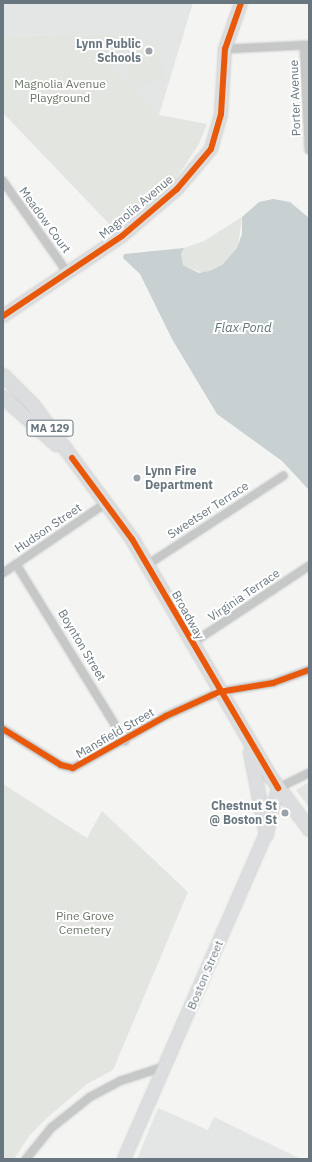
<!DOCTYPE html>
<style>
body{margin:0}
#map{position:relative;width:312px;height:1162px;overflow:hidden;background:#f4f4f3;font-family:"IBM Plex Sans",sans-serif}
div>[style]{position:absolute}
.built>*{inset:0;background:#e4e5e5}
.green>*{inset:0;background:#e3e5e0}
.water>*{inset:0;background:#c8d0d1}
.roads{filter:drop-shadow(0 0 1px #d0d0d0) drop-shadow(0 0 1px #d0d0d0)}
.street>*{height:8px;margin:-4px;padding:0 4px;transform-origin:4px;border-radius:4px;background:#c6c8c8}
.secondary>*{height:12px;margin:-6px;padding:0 6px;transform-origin:6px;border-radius:6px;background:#dcddde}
.primary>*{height:13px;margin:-6.5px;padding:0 6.5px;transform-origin:6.5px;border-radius:6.5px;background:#dcddde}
.cycleway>*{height:6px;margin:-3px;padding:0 3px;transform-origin:3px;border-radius:3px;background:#e8590c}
.dots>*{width:11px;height:11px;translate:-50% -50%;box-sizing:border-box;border:2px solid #fff;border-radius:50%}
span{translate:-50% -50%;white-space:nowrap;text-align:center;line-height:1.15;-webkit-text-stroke:4px #fff;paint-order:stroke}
.shield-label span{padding:1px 3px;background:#fff;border:1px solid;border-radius:3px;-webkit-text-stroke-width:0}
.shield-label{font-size:11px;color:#68767f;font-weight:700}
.poi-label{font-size:12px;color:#68767f;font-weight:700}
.right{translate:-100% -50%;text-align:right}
.left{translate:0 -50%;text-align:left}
.park-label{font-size:12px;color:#6a7766}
.street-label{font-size:12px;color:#68767f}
.water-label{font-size:13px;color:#63777b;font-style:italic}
.frame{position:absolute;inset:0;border:4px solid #68767f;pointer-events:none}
</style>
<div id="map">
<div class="built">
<div style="clip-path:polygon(3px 3px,193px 3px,159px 115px,110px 67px,129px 34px,3px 36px)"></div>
<div style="clip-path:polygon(158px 1108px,208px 1130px,214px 1117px,301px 1159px,137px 1159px)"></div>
</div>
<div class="green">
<div style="clip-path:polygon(evenodd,129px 34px,123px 46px,157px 39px,165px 79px,131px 87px,159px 115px,207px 124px,199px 144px,173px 183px,157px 199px,115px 230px,3px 113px,3px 36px,129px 34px,122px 47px,130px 86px,111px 67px,122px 47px)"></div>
<div style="clip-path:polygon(242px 217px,238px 247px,222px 265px,203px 273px,183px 265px,181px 254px,184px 248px,204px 241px)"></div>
<div style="clip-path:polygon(309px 782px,309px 807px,296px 790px)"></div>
<div style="clip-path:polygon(3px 784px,87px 838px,102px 811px,188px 892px,113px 1070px,87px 1084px,48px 1117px,30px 1135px,14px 1159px,3px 1159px)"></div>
</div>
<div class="water">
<div style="clip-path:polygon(273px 199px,290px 202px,309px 218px,309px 490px,282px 461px,217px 414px,172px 339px,140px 274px,123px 258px,124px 254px,184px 248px,181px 254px,183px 265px,199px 273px,209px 271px,222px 265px,237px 248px,242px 234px,242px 217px,259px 202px)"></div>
</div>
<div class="roads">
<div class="street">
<div style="left:304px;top:45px;width:105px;rotate:87.3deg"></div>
<div style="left:225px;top:49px;width:84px;rotate:-2.7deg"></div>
<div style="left:3px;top:181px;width:111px;rotate:54.9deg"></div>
<div style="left:16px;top:564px;width:208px;rotate:58.4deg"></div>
<div style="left:147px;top:565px;width:163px;rotate:-33.2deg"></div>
<div style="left:3px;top:573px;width:125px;rotate:-34.2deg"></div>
<div style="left:191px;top:644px;width:141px;rotate:-33.5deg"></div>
<div style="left:3px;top:729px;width:68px;rotate:31.8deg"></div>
<div style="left:61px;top:765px;width:12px;rotate:14deg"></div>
<div style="left:73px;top:768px;width:107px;rotate:-29.2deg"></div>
<div style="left:166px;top:716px;width:58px;rotate:-24.4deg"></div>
<div style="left:219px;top:692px;width:55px;rotate:-9.5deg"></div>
<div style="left:273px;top:683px;width:38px;rotate:-20deg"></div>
<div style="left:278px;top:788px;width:34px;rotate:-26deg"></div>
<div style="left:26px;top:1159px;width:40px;rotate:-51deg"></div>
<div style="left:51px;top:1128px;width:50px;rotate:-38.5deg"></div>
<div style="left:90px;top:1097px;width:34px;rotate:-28deg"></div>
<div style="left:120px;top:1081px;width:48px;rotate:-18.1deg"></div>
</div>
<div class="secondary">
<div style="left:3px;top:316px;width:143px;rotate:-33.9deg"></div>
<div style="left:122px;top:236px;width:72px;rotate:-40.5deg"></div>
<div style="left:177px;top:189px;width:52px;rotate:-49.6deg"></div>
<div style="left:211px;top:149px;width:36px;rotate:-74deg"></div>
<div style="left:221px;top:114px;width:65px;rotate:-86.5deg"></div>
<div style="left:225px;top:49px;width:49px;rotate:-70.8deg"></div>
<div style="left:124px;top:1159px;width:360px;rotate:-66.4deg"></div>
<div style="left:268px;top:829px;width:42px;rotate:-76.3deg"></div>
</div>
<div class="primary">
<div style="left:3px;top:375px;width:42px;rotate:45deg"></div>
<div style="left:33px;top:405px;width:167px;rotate:53.5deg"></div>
<div style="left:132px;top:539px;width:274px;rotate:59.8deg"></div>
<div style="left:270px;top:776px;width:66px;rotate:53.7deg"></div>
<div style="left:3px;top:397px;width:71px;rotate:41.6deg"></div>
<div style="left:250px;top:752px;width:84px;rotate:79deg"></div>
</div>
</div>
<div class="cycleway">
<div style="left:3px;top:316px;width:143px;rotate:-33.9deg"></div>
<div style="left:122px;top:236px;width:72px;rotate:-40.5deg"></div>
<div style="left:177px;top:189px;width:52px;rotate:-49.6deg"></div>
<div style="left:211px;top:149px;width:36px;rotate:-74deg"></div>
<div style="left:221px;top:114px;width:65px;rotate:-86.5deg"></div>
<div style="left:225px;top:49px;width:49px;rotate:-70.8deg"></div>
<div style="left:72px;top:458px;width:101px;rotate:53.5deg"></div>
<div style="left:132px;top:539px;width:289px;rotate:59.6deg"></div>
<div style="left:3px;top:729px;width:68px;rotate:31.8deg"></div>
<div style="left:61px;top:765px;width:12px;rotate:14deg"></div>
<div style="left:73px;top:768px;width:107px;rotate:-29.2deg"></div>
<div style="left:166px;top:716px;width:58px;rotate:-24.4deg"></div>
<div style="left:219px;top:692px;width:55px;rotate:-9.5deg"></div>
<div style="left:273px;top:683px;width:38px;rotate:-20deg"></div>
</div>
<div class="dots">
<div style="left:149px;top:51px;background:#99a2a8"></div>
<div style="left:137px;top:478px;background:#99a2a8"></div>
<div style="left:285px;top:813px;background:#99a2a8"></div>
</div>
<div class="shield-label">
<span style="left:50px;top:428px">MA 129</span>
</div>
<div class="poi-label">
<span class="right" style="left:141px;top:51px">Lynn Public<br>Schools</span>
<span class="left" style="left:145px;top:478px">Lynn Fire<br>Department</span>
<span class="right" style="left:277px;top:813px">Chestnut St<br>@ Boston St</span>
</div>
<div class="park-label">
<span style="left:60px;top:91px">Magnolia Avenue<br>Playground</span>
<span style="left:85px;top:923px">Pine Grove<br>Cemetery</span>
</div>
<div class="street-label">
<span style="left:295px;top:98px;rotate:-92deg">Porter Avenue</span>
<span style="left:136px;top:207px;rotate:-40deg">Magnolia Avenue</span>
<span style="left:45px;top:220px;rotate:54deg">Meadow Court</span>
<span style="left:208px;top:510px;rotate:-33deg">Sweetser Terrace</span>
<span style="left:48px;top:528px;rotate:-34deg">Hudson Street</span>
<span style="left:244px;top:595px;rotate:-34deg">Virginia Terrace</span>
<span style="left:188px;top:615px;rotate:61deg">Broadway</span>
<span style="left:82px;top:645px;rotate:59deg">Boynton Street</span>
<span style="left:115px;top:733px;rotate:-30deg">Mansfield Street</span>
<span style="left:205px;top:975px;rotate:-67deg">Boston Street</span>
</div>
<div class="water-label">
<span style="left:243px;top:328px">Flax Pond</span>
</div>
<div class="frame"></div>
</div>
